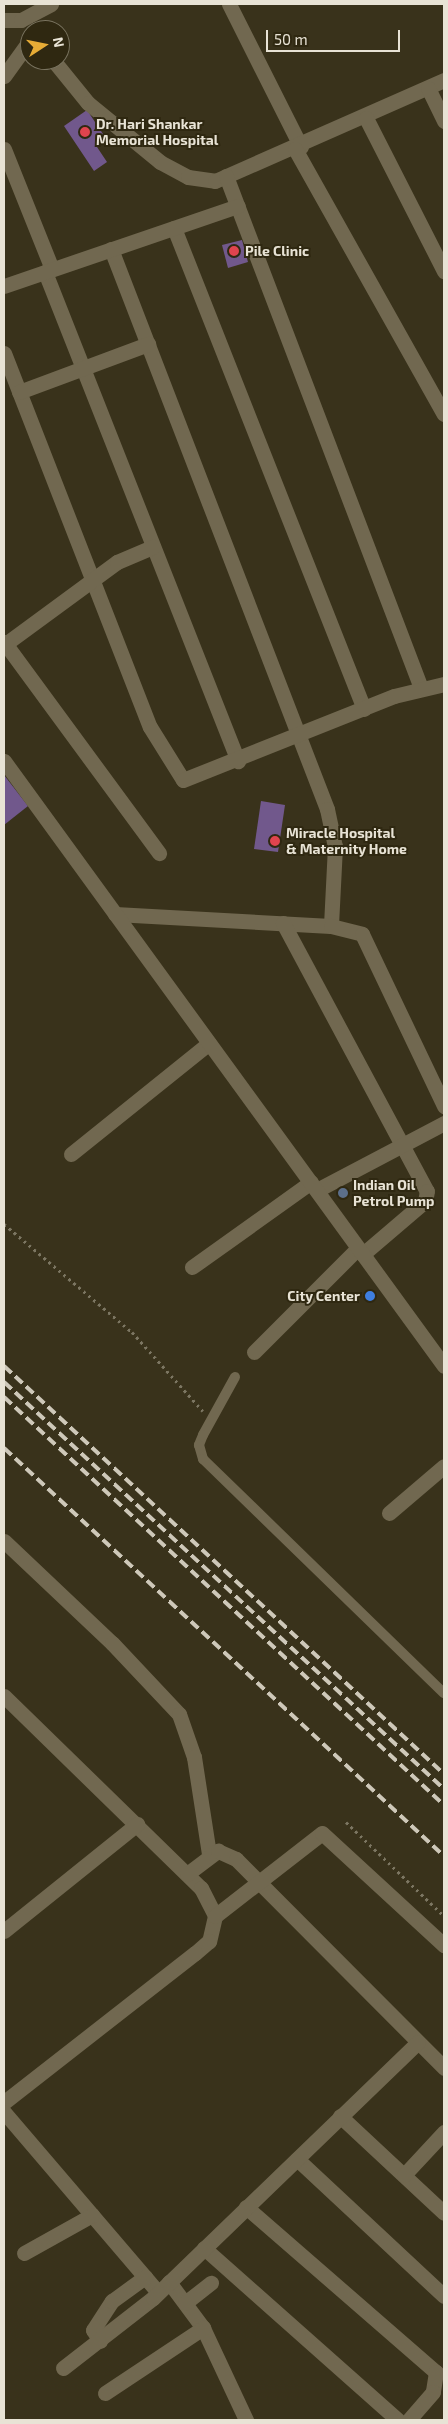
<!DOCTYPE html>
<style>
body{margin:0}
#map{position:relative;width:448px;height:2424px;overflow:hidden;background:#39321b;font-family:"Exo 2",sans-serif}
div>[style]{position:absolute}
.building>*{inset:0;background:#71588c}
.path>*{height:3px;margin-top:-1.5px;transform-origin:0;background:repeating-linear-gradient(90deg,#7c7662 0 2.5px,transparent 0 6.5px)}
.lane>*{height:10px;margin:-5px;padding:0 5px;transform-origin:5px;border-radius:5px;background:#716850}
.street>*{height:15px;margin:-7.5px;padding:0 7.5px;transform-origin:7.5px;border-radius:7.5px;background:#716850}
.secondary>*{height:15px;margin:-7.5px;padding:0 7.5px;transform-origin:7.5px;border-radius:7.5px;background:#716850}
.rail>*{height:4px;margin-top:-2px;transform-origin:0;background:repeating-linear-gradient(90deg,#cec8b9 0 10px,transparent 0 15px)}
.dots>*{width:14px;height:14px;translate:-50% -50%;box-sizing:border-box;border:2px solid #2f2811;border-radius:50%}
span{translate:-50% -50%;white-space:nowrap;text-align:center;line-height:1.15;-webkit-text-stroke:4px #2f2811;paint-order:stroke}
.poi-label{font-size:14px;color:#e8e3d5;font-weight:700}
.left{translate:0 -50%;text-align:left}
.right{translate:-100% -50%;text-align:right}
.frame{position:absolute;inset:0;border:5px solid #e8e3d5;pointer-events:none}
.north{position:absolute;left:20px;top:20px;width:50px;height:50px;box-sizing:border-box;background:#2f2811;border:1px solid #79735f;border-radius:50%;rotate:79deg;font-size:14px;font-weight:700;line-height:20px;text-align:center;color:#e8e3d5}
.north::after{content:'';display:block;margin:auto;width:18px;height:22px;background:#e7ac36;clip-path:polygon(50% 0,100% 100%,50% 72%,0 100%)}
.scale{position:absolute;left:266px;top:30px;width:134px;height:22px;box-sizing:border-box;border:2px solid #e8e3d5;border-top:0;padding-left:6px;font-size:15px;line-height:18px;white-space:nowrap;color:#e8e3d5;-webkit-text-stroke:4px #2f2811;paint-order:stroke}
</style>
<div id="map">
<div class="building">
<div style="clip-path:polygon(87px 110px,107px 140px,97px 147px,107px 162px,94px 171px,64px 126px)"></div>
<div style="clip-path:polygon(242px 240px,248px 262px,228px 268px,222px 245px)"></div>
<div style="clip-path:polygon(4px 775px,28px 806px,4px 825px)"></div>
<div style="clip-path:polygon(261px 801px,285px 805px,278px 852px,254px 849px)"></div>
</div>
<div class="path">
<div style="left:4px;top:1224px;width:167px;rotate:40.2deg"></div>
<div style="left:132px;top:1332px;width:106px;rotate:48.1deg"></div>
<div style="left:346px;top:1822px;width:136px;rotate:43.8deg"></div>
</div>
<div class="lane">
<div style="left:235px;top:1377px;width:66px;rotate:118.9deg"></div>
<div style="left:203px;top:1435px;width:11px;rotate:112deg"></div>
<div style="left:199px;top:1445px;width:15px;rotate:74deg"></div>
<div style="left:203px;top:1459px;width:336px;rotate:44.2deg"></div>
</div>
<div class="street">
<div style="left:229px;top:4px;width:160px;rotate:63.3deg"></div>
<div style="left:53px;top:60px;width:55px;rotate:50.9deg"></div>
<div style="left:88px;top:103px;width:93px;rotate:39.3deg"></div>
<div style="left:160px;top:162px;width:32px;rotate:28deg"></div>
<div style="left:188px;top:177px;width:27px;rotate:8deg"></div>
<div style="left:215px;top:181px;width:250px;rotate:-23.8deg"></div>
<div style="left:4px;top:76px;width:44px;rotate:-54.2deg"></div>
<div style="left:428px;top:88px;width:37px;rotate:64deg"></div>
<div style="left:366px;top:118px;width:172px;rotate:63deg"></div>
<div style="left:4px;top:149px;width:129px;rotate:68.2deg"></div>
<div style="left:295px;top:149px;width:304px;rotate:60.7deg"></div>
<div style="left:226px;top:176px;width:548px;rotate:69.15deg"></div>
<div style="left:174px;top:228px;width:517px;rotate:68.45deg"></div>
<div style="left:111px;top:249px;width:600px;rotate:68.91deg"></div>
<div style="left:327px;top:809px;width:38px;rotate:78deg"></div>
<div style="left:335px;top:846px;width:80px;rotate:92.9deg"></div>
<div style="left:45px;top:272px;width:526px;rotate:68.46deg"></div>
<div style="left:4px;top:286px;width:247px;rotate:-18.9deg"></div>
<div style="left:4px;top:353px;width:401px;rotate:68.7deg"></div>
<div style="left:150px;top:727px;width:62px;rotate:58.1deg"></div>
<div style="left:183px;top:780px;width:227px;rotate:-21.7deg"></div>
<div style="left:394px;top:696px;width:51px;rotate:-13.5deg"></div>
<div style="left:19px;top:392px;width:138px;rotate:-20.4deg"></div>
<div style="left:4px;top:642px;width:262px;rotate:53.7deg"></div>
<div style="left:4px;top:645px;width:140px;rotate:-36.3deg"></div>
<div style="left:117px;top:562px;width:39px;rotate:-23deg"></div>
<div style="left:115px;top:914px;width:216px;rotate:3.2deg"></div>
<div style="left:331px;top:926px;width:32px;rotate:14deg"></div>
<div style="left:362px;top:934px;width:191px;rotate:64.5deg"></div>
<div style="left:283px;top:923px;width:304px;rotate:61.8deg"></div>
<div style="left:427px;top:1191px;width:10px;rotate:101deg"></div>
<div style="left:425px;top:1201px;width:82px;rotate:139.5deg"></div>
<div style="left:71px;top:1154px;width:177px;rotate:-38.8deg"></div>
<div style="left:317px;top:1190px;width:144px;rotate:-27.8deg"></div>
<div style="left:192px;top:1267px;width:146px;rotate:-35.5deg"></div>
<div style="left:254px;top:1352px;width:147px;rotate:-45deg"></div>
<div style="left:389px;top:1513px;width:72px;rotate:-40.5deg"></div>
<div style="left:4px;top:1541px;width:149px;rotate:43.4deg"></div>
<div style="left:112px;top:1643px;width:98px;rotate:46.7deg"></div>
<div style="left:179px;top:1714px;width:46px;rotate:70.8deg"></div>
<div style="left:194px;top:1757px;width:98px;rotate:81.2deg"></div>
<div style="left:4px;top:1696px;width:275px;rotate:44.3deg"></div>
<div style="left:201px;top:1888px;width:31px;rotate:63deg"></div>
<div style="left:215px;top:1916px;width:26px;rotate:103deg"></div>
<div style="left:209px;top:1941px;width:18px;rotate:139deg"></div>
<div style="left:195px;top:1953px;width:242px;rotate:142deg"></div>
<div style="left:187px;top:1874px;width:39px;rotate:-37deg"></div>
<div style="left:218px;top:1851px;width:20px;rotate:24deg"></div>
<div style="left:236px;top:1859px;width:295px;rotate:45.1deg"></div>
<div style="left:215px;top:1916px;width:135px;rotate:-37.8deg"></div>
<div style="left:322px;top:1833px;width:166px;rotate:42.6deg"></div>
<div style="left:4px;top:1931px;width:171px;rotate:-38.8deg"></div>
<div style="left:4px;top:2112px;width:237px;rotate:49.5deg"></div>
<div style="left:340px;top:2116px;width:142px;rotate:43deg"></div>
<div style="left:297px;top:2159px;width:201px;rotate:43deg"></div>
<div style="left:404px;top:2175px;width:59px;rotate:-47.1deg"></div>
<div style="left:246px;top:2207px;width:252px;rotate:41deg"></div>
<div style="left:436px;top:2372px;width:20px;rotate:99deg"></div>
<div style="left:433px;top:2392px;width:37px;rotate:131deg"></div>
<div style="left:204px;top:2248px;width:259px;rotate:41.6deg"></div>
<div style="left:24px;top:2253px;width:78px;rotate:-29.2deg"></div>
<div style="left:169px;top:2282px;width:57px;rotate:53.5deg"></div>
<div style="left:203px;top:2328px;width:102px;rotate:64.9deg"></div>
<div style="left:185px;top:2303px;width:33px;rotate:-38deg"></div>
<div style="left:100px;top:2341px;width:13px;rotate:-122deg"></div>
<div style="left:93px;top:2330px;width:35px;rotate:-57deg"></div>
<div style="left:112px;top:2301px;width:41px;rotate:-36deg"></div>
<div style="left:63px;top:2368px;width:114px;rotate:-37.9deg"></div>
<div style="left:153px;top:2298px;width:368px;rotate:-44deg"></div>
<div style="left:105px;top:2393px;width:118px;rotate:-33.6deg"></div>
</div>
<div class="secondary">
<div style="left:4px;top:20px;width:17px"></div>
<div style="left:21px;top:20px;width:34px;rotate:-28deg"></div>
<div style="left:4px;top:761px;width:748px;rotate:53.97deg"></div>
</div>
<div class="rail">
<div style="left:4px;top:1366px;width:600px;rotate:42.84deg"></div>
<div style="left:4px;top:1382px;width:599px;rotate:42.77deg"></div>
<div style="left:4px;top:1397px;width:600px;rotate:42.84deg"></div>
<div style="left:4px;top:1448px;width:600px;rotate:42.84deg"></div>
</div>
<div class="dots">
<div style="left:85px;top:132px;background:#e0444e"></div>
<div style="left:234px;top:251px;background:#e0444e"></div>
<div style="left:275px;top:841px;background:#e0444e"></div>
<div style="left:343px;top:1193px;background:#5c6f8a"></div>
<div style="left:370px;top:1296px;background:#3f7fe0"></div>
</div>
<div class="poi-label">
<span class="left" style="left:96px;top:132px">Dr. Hari Shankar<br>Memorial Hospital</span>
<span class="left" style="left:245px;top:251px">Pile Clinic</span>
<span class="left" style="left:286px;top:841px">Miracle Hospital<br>&amp; Maternity Home</span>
<span class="left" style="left:353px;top:1193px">Indian Oil<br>Petrol Pump</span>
<span class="right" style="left:360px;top:1296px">City Center</span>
</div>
<div class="frame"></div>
<div class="north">N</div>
<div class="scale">50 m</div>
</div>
